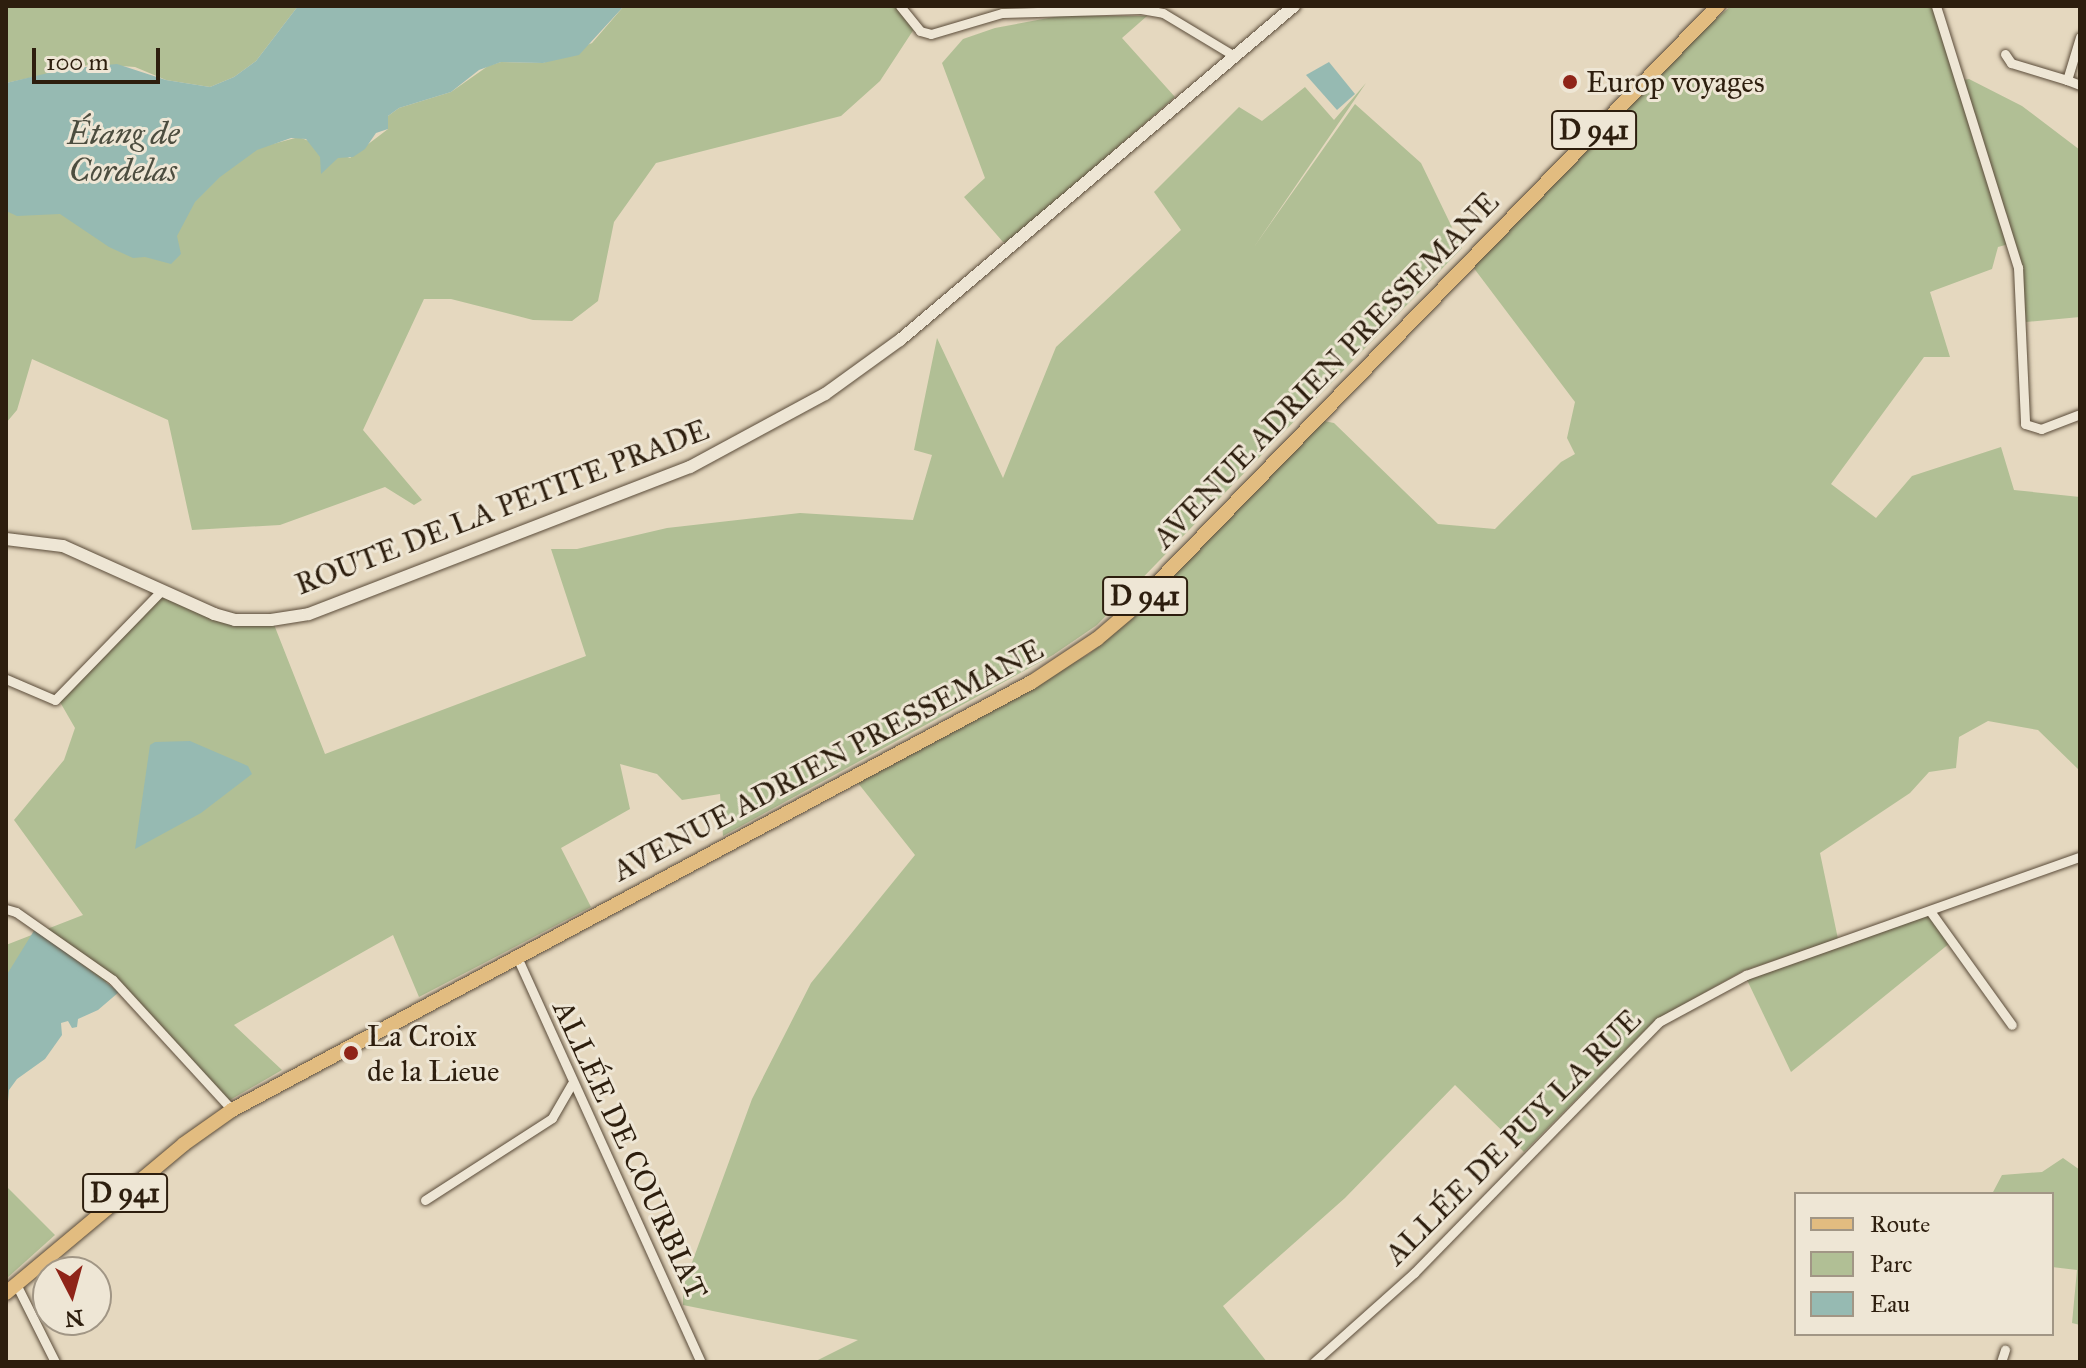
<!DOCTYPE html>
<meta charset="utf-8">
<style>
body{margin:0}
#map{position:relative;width:2086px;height:1368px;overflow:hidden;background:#e5d8bf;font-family:"IM FELL Great Primer",serif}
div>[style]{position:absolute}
.green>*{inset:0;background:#b1bf95}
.water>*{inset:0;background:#96bab2}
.roads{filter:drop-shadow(0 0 2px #5b4c3a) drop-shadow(0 0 2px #5b4c3a)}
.street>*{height:9px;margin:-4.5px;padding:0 4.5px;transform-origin:4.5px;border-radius:4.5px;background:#eee6d5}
.secondary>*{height:12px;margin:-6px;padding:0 6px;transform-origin:6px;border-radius:6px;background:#eee6d5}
.primary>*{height:14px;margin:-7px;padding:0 7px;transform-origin:7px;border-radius:7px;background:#e2bc80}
.dots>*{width:22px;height:22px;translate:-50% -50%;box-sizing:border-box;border:4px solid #eee6d5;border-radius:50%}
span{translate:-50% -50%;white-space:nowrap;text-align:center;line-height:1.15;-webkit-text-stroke:6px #eee6d5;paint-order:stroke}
.shield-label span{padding:2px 6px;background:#eee6d5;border:2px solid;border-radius:6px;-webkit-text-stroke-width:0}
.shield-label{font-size:28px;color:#2d1e0e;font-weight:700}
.poi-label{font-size:30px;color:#2d1e0e}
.left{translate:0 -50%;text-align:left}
.street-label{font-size:30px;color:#2d1e0e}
.water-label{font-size:32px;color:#4c4d3f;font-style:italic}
.frame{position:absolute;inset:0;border:8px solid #2d1e0e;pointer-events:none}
.legend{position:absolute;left:1794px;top:1192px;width:260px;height:144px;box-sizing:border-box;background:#eee6d5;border:2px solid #a19685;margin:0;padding:10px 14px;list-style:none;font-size:24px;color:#2d1e0e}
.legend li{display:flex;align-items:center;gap:16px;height:40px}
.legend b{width:40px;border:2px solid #a19685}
.north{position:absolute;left:32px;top:1256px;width:80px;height:80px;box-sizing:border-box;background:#eee6d5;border:2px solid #a19685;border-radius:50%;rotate:174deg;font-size:22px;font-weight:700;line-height:32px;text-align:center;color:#2d1e0e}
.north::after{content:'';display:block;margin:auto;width:28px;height:36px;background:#8f2418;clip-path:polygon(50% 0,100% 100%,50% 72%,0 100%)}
.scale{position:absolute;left:32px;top:48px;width:128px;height:36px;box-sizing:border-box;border:4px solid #2d1e0e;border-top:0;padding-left:10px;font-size:24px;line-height:28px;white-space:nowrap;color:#2d1e0e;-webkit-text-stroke:6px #eee6d5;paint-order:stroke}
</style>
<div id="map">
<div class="green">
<div style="clip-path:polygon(6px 6px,298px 6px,256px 61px,234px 77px,210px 87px,166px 80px,135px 67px,93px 64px,6px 83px)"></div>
<div style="clip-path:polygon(624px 6px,896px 6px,914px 29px,880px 81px,841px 116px,656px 163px,614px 222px,598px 301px,572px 321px,533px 320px,451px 299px,424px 299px,363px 430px,422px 500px,414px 505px,385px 487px,280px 525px,192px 530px,168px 420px,32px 359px,17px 410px,6px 423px,6px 181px,172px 245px,185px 203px,246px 151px,299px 137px,350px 158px,388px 129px,388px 116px,399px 108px,451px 92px,488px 66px,501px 62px,543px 63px,592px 43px)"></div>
<div style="clip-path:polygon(1731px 6px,1933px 6px,2009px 244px,1998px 247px,1992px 269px,1930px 292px,1950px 357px,1924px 357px,1831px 484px,1876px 518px,1912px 476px,2001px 447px,2014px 490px,2080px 497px,2080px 771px,2038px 730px,1988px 721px,1959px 737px,1956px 768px,1929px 772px,1910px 793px,1820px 853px,1838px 939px,1743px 971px,1655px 1020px,1524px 1152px,1455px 1085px,1345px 1198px,1223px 1306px,1267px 1362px,814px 1362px,858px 1340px,683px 1305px,683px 1287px,752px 1099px,811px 983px,915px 855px,858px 783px,1089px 654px,1117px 631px,1324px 421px,1334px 423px,1438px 524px,1495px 529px,1561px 462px,1575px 454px,1567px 438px,1575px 402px,1473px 267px,1676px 53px)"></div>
<div style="clip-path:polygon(1059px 16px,1147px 16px,1122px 38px,1175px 97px,1009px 242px,1003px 242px,964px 197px,985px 178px,942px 63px,963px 39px,995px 28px)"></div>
<div style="clip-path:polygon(1969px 79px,2022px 106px,2080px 150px,2080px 317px,2026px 322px,2021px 266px,1963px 80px)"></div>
<div style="clip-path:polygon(1366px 83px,1254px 247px,1355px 104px,1421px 163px,1462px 248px,1097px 625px,1053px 655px,723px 836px,720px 794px,682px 800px,657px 774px,620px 764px,630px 809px,561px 848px,591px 907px,419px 997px,393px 935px,234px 1025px,282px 1070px,223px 1104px,110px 982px,6px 988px,6px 945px,83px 915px,14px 820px,64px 760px,75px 728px,60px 702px,164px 595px,234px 626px,273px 622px,325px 754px,586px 656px,551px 549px,577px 549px,667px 528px,800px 513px,913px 520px,932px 455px,914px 450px,937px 338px,1003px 478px,1056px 347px,1181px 230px,1154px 192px,1239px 107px,1262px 121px,1305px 87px,1334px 120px)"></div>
<div style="clip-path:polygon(1929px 915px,1950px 943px,1791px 1072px,1747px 980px)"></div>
<div style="clip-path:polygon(2063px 1158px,2080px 1170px,2080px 1325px,2072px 1323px,2077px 1270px,2052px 1267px,2052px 1194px,1992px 1194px,2002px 1175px,2042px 1172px)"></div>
<div style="clip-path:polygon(6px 1186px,55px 1235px,6px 1279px)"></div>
</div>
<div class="water">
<div style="clip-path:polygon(298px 6px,624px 6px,579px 55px,543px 63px,501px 62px,479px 70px,451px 92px,399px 108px,388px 116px,388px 129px,376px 133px,365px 149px,353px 157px,338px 158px,321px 174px,320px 157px,306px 139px,291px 138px,257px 150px,220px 177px,195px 202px,177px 236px,181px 254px,171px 264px,145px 257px,133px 258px,109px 247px,60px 214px,17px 216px,6px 211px,6px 83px,65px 69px,117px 64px,166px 80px,210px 87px,234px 77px,256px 61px)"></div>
<div style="clip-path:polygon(1329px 62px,1355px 94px,1337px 110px,1306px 75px)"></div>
<div style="clip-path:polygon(190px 741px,248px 766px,252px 774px,201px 813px,135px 849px,150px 745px,155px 742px)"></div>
<div style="clip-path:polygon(35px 929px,119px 992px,98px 1010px,78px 1019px,77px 1027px,72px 1028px,68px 1021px,61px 1023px,62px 1035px,45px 1059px,17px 1079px,9px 1090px,6px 1125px,6px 976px)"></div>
</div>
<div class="roads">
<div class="street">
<div style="left:900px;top:6px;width:32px;rotate:51deg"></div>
<div style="left:920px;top:31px;width:11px;rotate:15deg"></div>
<div style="left:931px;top:34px;width:74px;rotate:-16.5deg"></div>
<div style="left:1002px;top:13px;width:139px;rotate:-1.6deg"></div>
<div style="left:1141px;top:9px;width:22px;rotate:10deg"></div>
<div style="left:1163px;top:13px;width:82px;rotate:31deg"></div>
<div style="left:1936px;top:6px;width:274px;rotate:72.6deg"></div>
<div style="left:2018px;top:267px;width:157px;rotate:87.4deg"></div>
<div style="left:2025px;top:424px;width:17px;rotate:17deg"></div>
<div style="left:2041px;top:429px;width:42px;rotate:-21deg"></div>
<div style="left:2080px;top:37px;width:45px;rotate:106.8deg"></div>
<div style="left:2067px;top:80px;width:14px;rotate:21deg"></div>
<div style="left:2005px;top:54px;width:11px;rotate:56deg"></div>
<div style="left:2011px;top:63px;width:59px;rotate:16.9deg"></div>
<div style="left:6px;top:679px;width:53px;rotate:23.2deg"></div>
<div style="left:55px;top:700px;width:153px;rotate:-45.8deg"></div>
<div style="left:6px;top:909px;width:10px;rotate:17deg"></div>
<div style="left:16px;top:912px;width:118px;rotate:35deg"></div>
<div style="left:113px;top:980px;width:176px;rotate:47.5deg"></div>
<div style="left:1930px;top:911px;width:140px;rotate:54.3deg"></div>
<div style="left:517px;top:957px;width:445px;rotate:65.6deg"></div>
<div style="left:425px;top:1200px;width:151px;rotate:-32.8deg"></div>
<div style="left:552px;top:1118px;width:39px;rotate:-60deg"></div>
<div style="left:16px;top:1284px;width:87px;rotate:63.4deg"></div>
<div style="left:1314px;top:1362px;width:134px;rotate:-41.7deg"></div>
<div style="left:1414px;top:1273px;width:351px;rotate:-45.7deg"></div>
<div style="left:1659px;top:1022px;width:99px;rotate:-28.4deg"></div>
<div style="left:1746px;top:975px;width:354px;rotate:-19.5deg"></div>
<div style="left:2001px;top:1362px;width:13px;rotate:-72deg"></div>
</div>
<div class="secondary">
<div style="left:6px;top:539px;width:57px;rotate:7deg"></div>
<div style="left:63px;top:546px;width:166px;rotate:24.2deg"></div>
<div style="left:214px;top:614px;width:22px;rotate:16deg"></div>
<div style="left:235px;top:620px;width:36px"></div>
<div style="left:271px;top:620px;width:38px;rotate:-9deg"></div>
<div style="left:309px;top:614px;width:408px;rotate:-21.1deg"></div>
<div style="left:690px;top:467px;width:153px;rotate:-28.4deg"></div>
<div style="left:825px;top:394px;width:92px;rotate:-35.8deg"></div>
<div style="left:900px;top:340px;width:517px;rotate:-40.29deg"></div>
</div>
<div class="primary">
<div style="left:6px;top:1293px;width:232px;rotate:-39.9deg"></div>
<div style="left:184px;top:1144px;width:59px;rotate:-35.3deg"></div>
<div style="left:232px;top:1110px;width:907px;rotate:-28.15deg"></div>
<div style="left:1032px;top:682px;width:78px;rotate:-33.5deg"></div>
<div style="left:1097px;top:639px;width:43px;rotate:-40.3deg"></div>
<div style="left:1130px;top:611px;width:844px;rotate:-45.82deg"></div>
</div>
</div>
<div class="dots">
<div style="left:1570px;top:82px;background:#8f2418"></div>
<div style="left:351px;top:1053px;background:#8f2418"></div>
</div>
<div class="shield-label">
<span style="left:1594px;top:130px">D 941</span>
<span style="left:1145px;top:596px">D 941</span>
<span style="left:125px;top:1193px">D 941</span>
</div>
<div class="poi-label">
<span class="left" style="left:1586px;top:82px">Europ voyages</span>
<span class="left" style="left:367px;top:1053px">La Croix<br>de la Lieue</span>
</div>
<div class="street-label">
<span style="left:1326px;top:370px;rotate:-46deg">AVENUE ADRIEN PRESSEMANE</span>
<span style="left:502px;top:507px;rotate:-21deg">ROUTE DE LA PETITE PRADE</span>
<span style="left:828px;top:760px;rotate:-28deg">AVENUE ADRIEN PRESSEMANE</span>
<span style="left:1513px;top:1137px;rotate:-45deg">ALLÉE DE PUY LA RUE</span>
<span style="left:630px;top:1150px;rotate:65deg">ALLÉE DE COURBIAT</span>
</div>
<div class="water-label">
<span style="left:123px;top:153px">Étang de<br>Cordelas</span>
</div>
<div class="frame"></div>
<ul class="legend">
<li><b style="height:10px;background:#e2bc80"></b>Route</li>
<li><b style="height:22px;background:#b1bf95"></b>Parc</li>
<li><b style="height:22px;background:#96bab2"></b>Eau</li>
</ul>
<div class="north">N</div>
<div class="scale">100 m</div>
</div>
